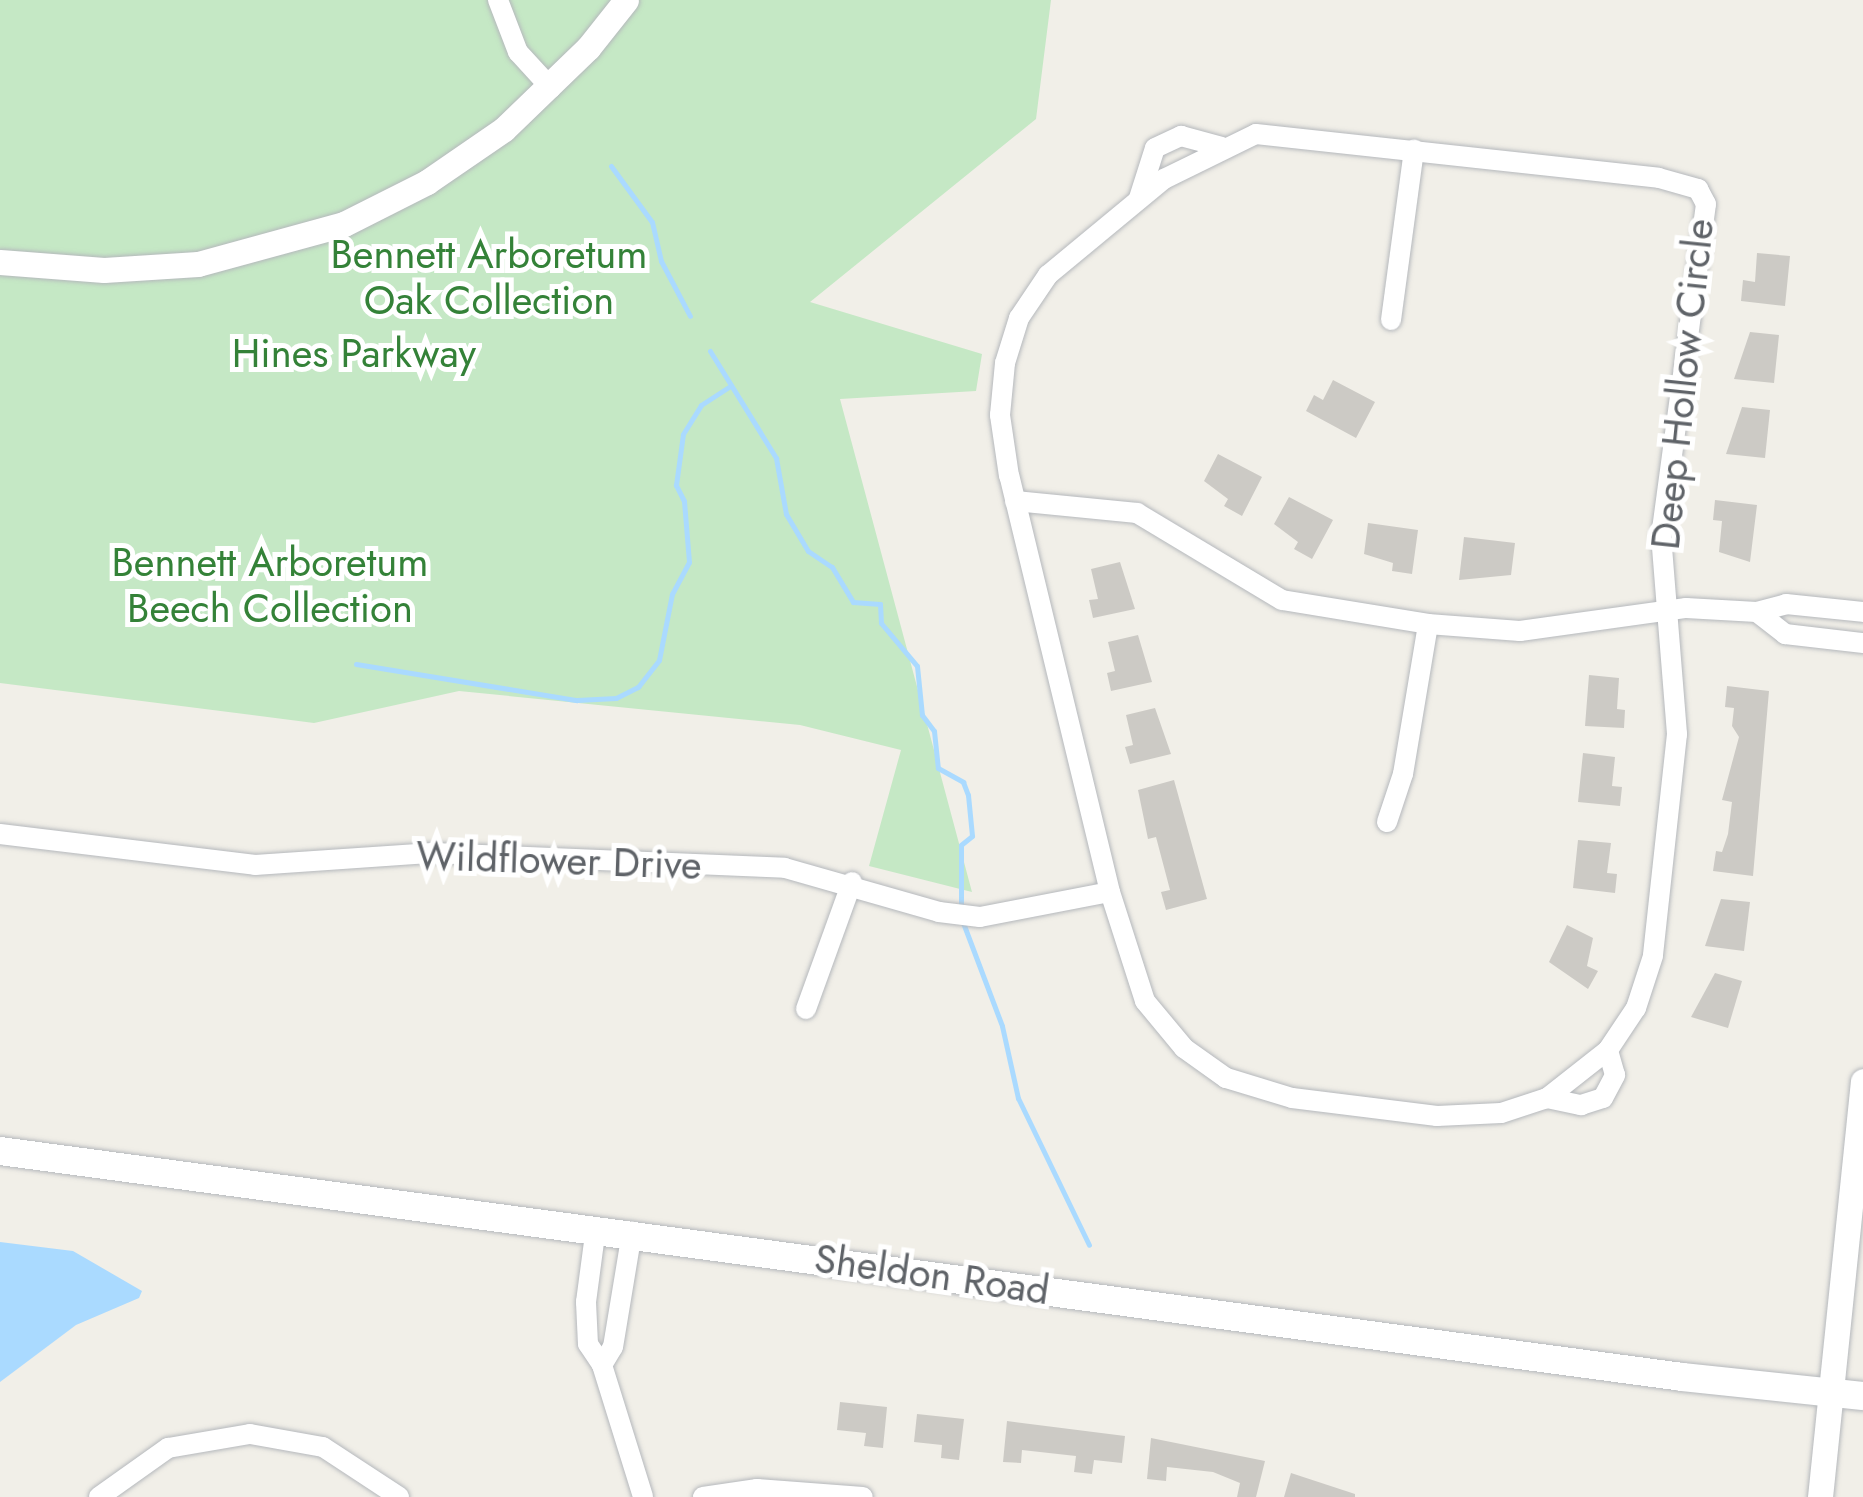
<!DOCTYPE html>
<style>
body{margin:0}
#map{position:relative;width:1863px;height:1497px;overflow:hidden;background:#f1efe8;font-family:Jost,sans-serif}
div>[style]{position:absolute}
.green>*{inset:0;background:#c5e8c5}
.water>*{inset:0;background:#aadaff}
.stream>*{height:5px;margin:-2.5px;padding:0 2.5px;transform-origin:2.5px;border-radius:2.5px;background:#aadaff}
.building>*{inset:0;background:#cccac5}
.roads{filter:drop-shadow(0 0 2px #b5b8bc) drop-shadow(0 0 2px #b5b8bc)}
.minor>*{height:20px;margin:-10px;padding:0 10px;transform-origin:10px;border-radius:10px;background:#fff}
.tertiary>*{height:25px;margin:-12.5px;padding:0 12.5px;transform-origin:12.5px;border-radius:12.5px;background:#fff}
.secondary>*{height:28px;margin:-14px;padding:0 14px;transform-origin:14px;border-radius:14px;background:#fff}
span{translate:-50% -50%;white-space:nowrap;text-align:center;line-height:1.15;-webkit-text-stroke:10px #fff;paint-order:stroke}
.park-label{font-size:40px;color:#348238}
.street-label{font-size:40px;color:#5f6368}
</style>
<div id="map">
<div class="green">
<div style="clip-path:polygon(0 0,1051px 0,1036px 119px,810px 302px,982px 354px,976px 391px,840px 399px,972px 892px,869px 866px,901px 750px,800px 725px,459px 691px,314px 723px,0 683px)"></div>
</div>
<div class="water">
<div style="clip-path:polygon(0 1242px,73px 1251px,142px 1291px,139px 1298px,76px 1325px,0 1382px)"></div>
</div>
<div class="stream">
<div style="left:611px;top:166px;width:69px;rotate:53.8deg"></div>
<div style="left:652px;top:222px;width:40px;rotate:77deg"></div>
<div style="left:661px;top:261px;width:62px;rotate:62.2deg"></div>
<div style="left:710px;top:351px;width:126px;rotate:58.3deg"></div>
<div style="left:776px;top:458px;width:57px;rotate:79.9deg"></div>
<div style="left:786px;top:514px;width:43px;rotate:59.3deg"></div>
<div style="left:808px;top:551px;width:29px;rotate:34deg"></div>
<div style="left:832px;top:567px;width:41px;rotate:59deg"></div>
<div style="left:853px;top:602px;width:27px;rotate:4deg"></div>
<div style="left:880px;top:604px;width:19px;rotate:87deg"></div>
<div style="left:881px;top:623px;width:56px;rotate:50.1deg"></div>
<div style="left:917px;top:666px;width:49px;rotate:84.2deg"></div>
<div style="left:922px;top:715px;width:20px;rotate:53deg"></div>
<div style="left:934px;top:731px;width:37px;rotate:84deg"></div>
<div style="left:938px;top:768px;width:29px;rotate:29deg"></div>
<div style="left:963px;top:782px;width:14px;rotate:69deg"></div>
<div style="left:968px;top:795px;width:41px;rotate:84.4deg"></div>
<div style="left:972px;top:836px;width:14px;rotate:141deg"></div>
<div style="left:961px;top:845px;width:64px;rotate:90deg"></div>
<div style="left:356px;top:664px;width:224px;rotate:9.3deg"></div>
<div style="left:577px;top:700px;width:39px;rotate:-3deg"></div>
<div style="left:616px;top:698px;width:25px;rotate:-27deg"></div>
<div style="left:638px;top:687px;width:34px;rotate:-52deg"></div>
<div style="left:659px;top:660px;width:67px;rotate:-78.9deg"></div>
<div style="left:672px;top:594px;width:36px;rotate:-62deg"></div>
<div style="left:689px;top:562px;width:61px;rotate:-94.7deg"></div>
<div style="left:684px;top:501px;width:18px;rotate:-117deg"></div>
<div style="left:676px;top:485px;width:51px;rotate:-82.2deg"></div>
<div style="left:683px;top:434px;width:34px;rotate:-58deg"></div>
<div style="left:701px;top:405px;width:33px;rotate:-33deg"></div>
<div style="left:962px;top:920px;width:113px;rotate:69.3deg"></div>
<div style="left:1002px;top:1026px;width:74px;rotate:77.5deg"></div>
<div style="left:1018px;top:1098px;width:163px;rotate:64.2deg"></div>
</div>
<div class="building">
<div style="clip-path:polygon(1757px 253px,1790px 256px,1785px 306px,1741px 301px,1743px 280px,1755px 282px)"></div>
<div style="clip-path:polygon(1750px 332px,1779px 335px,1774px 383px,1734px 379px)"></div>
<div style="clip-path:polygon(1333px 380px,1375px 402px,1356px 438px,1306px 411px,1314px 395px,1323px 400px)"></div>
<div style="clip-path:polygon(1742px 407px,1770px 410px,1765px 458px,1726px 454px)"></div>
<div style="clip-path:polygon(1218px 454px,1262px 477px,1242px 516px,1224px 506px,1228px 499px,1204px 481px)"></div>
<div style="clip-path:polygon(1289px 497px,1333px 520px,1312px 559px,1294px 549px,1298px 542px,1274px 524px)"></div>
<div style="clip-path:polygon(1715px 500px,1757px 505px,1750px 562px,1719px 552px,1722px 521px,1713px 520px)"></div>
<div style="clip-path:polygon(1368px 523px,1418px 530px,1412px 574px,1392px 571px,1393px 563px,1364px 554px)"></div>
<div style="clip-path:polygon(1464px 537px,1515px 543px,1511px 575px,1459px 580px)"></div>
<div style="clip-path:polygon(1120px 562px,1135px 609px,1093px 618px,1089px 600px,1098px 599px,1091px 569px)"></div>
<div style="clip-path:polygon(1138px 635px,1152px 682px,1111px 691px,1107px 673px,1115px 671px,1108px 642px)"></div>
<div style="clip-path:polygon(1589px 675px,1619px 678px,1617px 709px,1625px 710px,1624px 728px,1585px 726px)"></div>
<div style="clip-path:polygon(1727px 686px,1769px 691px,1753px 876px,1713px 871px,1716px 851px,1722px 852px,1728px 834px,1732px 802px,1722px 800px,1739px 737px,1732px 726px,1734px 708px,1725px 707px)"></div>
<div style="clip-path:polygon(1155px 708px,1171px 754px,1130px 764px,1125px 747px,1133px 745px,1126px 715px)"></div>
<div style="clip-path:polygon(1583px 753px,1615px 757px,1612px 786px,1622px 787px,1620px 806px,1578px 802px)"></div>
<div style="clip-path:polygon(1174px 780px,1207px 899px,1166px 910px,1161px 892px,1170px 890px,1156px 837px,1148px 839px,1138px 790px)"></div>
<div style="clip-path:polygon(1578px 840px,1611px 843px,1607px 873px,1617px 874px,1615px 893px,1573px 888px)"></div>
<div style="clip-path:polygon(1721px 899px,1750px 902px,1744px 951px,1705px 946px)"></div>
<div style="clip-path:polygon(1567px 925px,1593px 938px,1587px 966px,1598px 971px,1588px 989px,1549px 962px)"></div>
<div style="clip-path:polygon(1715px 973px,1742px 981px,1728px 1028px,1691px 1017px)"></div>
<div style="clip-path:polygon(840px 1402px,887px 1407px,883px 1448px,864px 1446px,866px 1433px,837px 1430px)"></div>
<div style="clip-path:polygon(917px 1414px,964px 1419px,959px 1460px,941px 1458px,942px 1445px,914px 1442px)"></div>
<div style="clip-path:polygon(1007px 1421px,1125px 1436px,1122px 1463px,1094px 1460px,1092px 1474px,1074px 1472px,1076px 1456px,1022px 1450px,1021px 1463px,1003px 1462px)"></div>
<div style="clip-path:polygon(1151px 1438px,1265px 1461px,1256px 1497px,1237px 1497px,1240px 1483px,1213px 1472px,1167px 1467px,1166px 1481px,1147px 1479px)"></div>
<div style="clip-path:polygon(1291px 1473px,1355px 1494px,1355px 1497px,1284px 1497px)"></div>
</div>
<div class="roads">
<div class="minor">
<div style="left:498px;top:0;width:56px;rotate:69deg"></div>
<div style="left:518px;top:52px;width:49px;rotate:47.5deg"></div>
<div style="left:1256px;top:134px;width:405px;rotate:6.2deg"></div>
<div style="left:1659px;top:178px;width:41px;rotate:15.8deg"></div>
<div style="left:1698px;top:189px;width:17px;rotate:62deg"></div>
<div style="left:1706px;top:204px;width:334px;rotate:97.7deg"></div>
<div style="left:1661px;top:535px;width:200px;rotate:85.4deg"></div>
<div style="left:1677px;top:734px;width:223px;rotate:96.2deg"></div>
<div style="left:1653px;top:956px;width:55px;rotate:108.1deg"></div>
<div style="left:1636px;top:1008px;width:50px;rotate:123.7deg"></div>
<div style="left:1608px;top:1050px;width:78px;rotate:141.8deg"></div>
<div style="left:1547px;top:1098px;width:48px;rotate:161.9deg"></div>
<div style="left:1501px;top:1113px;width:64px;rotate:177.3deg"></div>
<div style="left:1437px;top:1116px;width:146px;rotate:-172.9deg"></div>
<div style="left:1292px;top:1098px;width:69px;rotate:-163.1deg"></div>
<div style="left:1226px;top:1078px;width:52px;rotate:-144.5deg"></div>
<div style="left:1184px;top:1048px;width:61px;rotate:-129.7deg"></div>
<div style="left:1145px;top:1001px;width:114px;rotate:-107.8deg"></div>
<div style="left:1110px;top:892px;width:428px;rotate:-103.6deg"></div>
<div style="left:1009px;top:476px;width:62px;rotate:-98.4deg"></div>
<div style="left:1000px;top:415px;width:52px;rotate:-84.5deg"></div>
<div style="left:1005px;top:363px;width:47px;rotate:-72.7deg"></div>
<div style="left:1019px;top:318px;width:52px;rotate:-56deg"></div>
<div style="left:1048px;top:275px;width:151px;rotate:-39.6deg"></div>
<div style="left:1164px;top:179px;width:102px;rotate:-26.1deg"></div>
<div style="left:1139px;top:198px;width:52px;rotate:-72.3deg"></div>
<div style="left:1155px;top:148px;width:29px;rotate:-25deg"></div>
<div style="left:1181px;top:136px;width:42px;rotate:15deg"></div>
<div style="left:1391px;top:320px;width:172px;rotate:-82.3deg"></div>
<div style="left:1015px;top:501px;width:123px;rotate:5.6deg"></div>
<div style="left:1137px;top:513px;width:169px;rotate:31deg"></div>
<div style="left:1282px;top:600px;width:148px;rotate:9.3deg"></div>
<div style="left:1428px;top:624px;width:92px;rotate:4.4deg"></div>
<div style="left:1520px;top:631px;width:168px;rotate:-7.9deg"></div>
<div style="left:1686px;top:608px;width:71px;rotate:3.2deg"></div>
<div style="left:1757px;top:612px;width:30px;rotate:-15deg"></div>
<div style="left:1786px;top:604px;width:77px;rotate:5.9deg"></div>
<div style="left:1757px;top:612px;width:36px;rotate:38deg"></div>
<div style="left:1785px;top:634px;width:79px;rotate:6.6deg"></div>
<div style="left:1387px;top:822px;width:51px;rotate:-71.6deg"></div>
<div style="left:1403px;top:774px;width:152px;rotate:-80.5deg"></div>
<div style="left:0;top:834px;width:257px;rotate:6.9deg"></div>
<div style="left:255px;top:865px;width:178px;rotate:-3.9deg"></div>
<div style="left:433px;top:853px;width:352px;rotate:2.4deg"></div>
<div style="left:785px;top:868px;width:160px;rotate:15.9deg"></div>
<div style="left:939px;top:912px;width:41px;rotate:7deg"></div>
<div style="left:980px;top:917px;width:132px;rotate:-10.9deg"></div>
<div style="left:806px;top:1009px;width:135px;rotate:-70.1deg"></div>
<div style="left:1547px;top:1098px;width:35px;rotate:12deg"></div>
<div style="left:1581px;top:1105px;width:23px;rotate:-18deg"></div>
<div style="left:1603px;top:1098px;width:26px;rotate:-62deg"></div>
<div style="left:1615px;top:1075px;width:26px;rotate:-106deg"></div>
<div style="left:596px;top:1227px;width:76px;rotate:97.6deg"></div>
<div style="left:586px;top:1302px;width:42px;rotate:87.3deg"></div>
<div style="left:588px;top:1344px;width:25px;rotate:56deg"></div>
<div style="left:602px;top:1365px;width:138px;rotate:72.7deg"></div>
<div style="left:602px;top:1365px;width:21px;rotate:-59deg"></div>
<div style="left:613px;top:1347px;width:117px;rotate:-80.6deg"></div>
<div style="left:99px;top:1497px;width:85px;rotate:-35.4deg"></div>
<div style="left:168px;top:1448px;width:83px;rotate:-9.7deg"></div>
<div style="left:250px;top:1434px;width:74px;rotate:10.1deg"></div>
<div style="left:323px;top:1447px;width:91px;rotate:33.3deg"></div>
<div style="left:703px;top:1497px;width:55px;rotate:-8.4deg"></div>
<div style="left:757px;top:1489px;width:106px;rotate:4.3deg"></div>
</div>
<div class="tertiary">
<div style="left:0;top:262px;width:104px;rotate:4.4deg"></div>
<div style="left:104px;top:270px;width:94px;rotate:-3.7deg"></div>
<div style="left:198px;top:264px;width:151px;rotate:-15.3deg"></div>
<div style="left:344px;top:224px;width:93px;rotate:-26.8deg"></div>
<div style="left:427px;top:182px;width:93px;rotate:-34.5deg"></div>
<div style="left:504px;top:129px;width:117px;rotate:-44deg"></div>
<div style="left:588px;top:48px;width:61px;rotate:-51.6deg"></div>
<div style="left:1820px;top:1497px;width:418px;rotate:-84.1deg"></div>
</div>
<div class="secondary">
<div style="left:0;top:1151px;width:1697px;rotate:7.65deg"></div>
<div style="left:1682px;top:1377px;width:182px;rotate:6deg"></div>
</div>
</div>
<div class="park-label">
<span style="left:489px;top:277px">Bennett Arboretum<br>Oak Collection</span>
<span style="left:354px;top:353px">Hines Parkway</span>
<span style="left:270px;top:585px">Bennett Arboretum<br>Beech Collection</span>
</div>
<div class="street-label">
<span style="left:1682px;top:384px;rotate:-84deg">Deep Hollow Circle</span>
<span style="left:559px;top:860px;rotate:2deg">Wildflower Drive</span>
<span style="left:932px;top:1274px;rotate:8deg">Sheldon Road</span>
</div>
</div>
